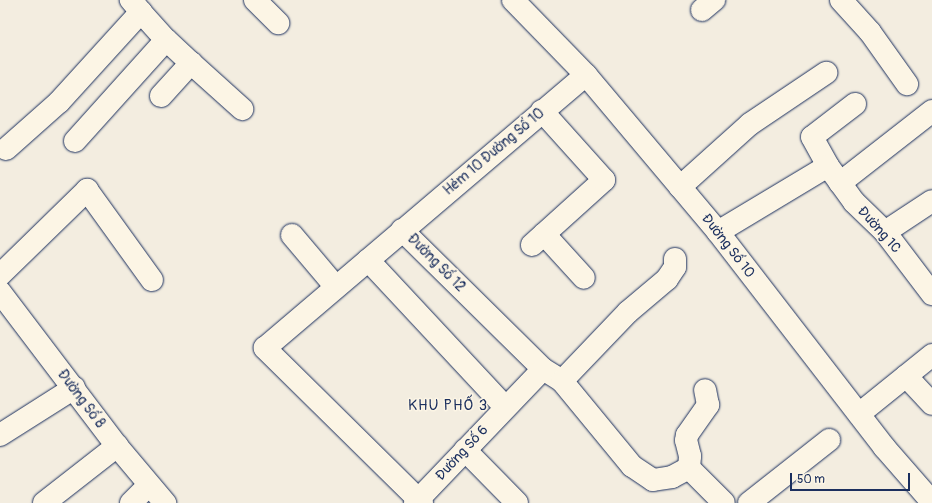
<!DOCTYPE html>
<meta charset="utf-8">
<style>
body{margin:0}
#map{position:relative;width:932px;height:503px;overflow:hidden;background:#f3ede0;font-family:Pangolin,sans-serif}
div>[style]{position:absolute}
.roads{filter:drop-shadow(0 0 1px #1b2f5e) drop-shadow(0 0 1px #1b2f5e)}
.minor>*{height:22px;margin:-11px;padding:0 11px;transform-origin:11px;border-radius:11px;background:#fcf5e5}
span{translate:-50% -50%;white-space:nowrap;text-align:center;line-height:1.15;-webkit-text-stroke:3px #fcf5e5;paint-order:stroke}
.street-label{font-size:14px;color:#1b2f5e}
.neighbourhood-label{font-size:15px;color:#1b2f5e;letter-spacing:1px}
.scale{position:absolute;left:790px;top:473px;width:120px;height:18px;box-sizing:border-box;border:2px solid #1b2f5e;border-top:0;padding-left:5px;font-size:12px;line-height:14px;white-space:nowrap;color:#1b2f5e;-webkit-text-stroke:3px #fcf5e5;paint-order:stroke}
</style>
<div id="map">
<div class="roads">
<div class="minor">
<div style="left:255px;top:0;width:33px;rotate:45deg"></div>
<div style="left:513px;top:0;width:105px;rotate:45.8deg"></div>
<div style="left:586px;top:75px;width:205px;rotate:49.9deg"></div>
<div style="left:718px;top:232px;width:272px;rotate:52.3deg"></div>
<div style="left:884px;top:447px;width:73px;rotate:48.9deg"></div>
<div style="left:841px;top:0;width:43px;rotate:47.8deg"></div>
<div style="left:870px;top:32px;width:64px;rotate:54.6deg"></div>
<div style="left:702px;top:10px;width:16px;rotate:-40deg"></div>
<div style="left:191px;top:63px;width:69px;rotate:42deg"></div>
<div style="left:161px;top:96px;width:45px;rotate:-47.7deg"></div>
<div style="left:191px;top:63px;width:34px;rotate:-137deg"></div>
<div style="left:855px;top:104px;width:54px;rotate:142.5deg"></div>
<div style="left:812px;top:137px;width:33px;rotate:61deg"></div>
<div style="left:828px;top:166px;width:44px;rotate:54.2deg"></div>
<div style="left:854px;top:202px;width:43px;rotate:44.1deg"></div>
<div style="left:885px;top:232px;width:78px;rotate:52.8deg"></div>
<div style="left:75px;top:141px;width:136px;rotate:-48deg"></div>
<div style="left:166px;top:40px;width:38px;rotate:-132deg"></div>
<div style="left:6px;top:149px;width:71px;rotate:-41.6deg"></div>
<div style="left:59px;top:102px;width:122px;rotate:-47.7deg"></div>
<div style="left:141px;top:12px;width:16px;rotate:-130deg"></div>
<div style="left:840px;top:183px;width:117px;rotate:-38deg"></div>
<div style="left:680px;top:187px;width:94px;rotate:-42deg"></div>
<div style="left:750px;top:124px;width:92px;rotate:-33.9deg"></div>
<div style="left:402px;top:230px;width:198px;rotate:44.6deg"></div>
<div style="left:543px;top:369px;width:22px;rotate:32deg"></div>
<div style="left:562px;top:381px;width:110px;rotate:50.5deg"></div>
<div style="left:632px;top:466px;width:25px;rotate:34deg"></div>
<div style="left:653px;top:480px;width:19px;rotate:-9deg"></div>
<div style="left:672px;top:477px;width:19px;rotate:-28deg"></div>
<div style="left:718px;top:232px;width:128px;rotate:-31deg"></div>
<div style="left:885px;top:232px;width:56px;rotate:-33.4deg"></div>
<div style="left:544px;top:234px;width:59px;rotate:47.7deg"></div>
<div style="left:292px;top:235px;width:68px;rotate:49.8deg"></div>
<div style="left:532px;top:245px;width:97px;rotate:-42.1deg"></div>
<div style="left:604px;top:180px;width:93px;rotate:-131.9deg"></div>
<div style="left:368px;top:260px;width:201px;rotate:47deg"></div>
<div style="left:0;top:275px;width:122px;rotate:-44.3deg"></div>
<div style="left:87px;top:190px;width:111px;rotate:54.2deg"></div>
<div style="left:0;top:292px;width:193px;rotate:52.8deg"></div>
<div style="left:117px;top:446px;width:75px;rotate:49.9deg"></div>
<div style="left:906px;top:376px;width:38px;rotate:47deg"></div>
<div style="left:562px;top:381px;width:95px;rotate:-46.3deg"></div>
<div style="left:628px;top:312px;width:51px;rotate:-40.2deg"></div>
<div style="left:667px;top:279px;width:14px;rotate:-56deg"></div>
<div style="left:675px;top:267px;width:8px;rotate:-90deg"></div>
<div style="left:859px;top:414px;width:94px;rotate:-38.9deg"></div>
<div style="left:0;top:435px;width:88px;rotate:-32.4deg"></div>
<div style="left:465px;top:450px;width:74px;rotate:45.5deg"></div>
<div style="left:689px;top:468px;width:12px;rotate:-85deg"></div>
<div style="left:690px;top:456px;width:16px;rotate:-104deg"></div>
<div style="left:686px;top:440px;width:5px;rotate:-79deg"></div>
<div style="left:687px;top:435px;width:37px;rotate:-55deg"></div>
<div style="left:708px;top:405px;width:15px;rotate:-101deg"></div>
<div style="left:689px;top:468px;width:49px;rotate:45deg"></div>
<div style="left:44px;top:503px;width:93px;rotate:-38deg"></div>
<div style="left:131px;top:503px;width:25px;rotate:-45deg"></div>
<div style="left:415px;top:503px;width:185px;rotate:-46.3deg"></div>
<div style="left:422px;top:503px;width:221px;rotate:-135.4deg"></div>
<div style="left:265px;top:348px;width:421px;rotate:-40.4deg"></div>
<div style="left:749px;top:503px;width:102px;rotate:-38.2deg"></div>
</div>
</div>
<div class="street-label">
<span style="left:494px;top:152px;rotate:-40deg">Hẻm 10 Đường Số 10</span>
<span style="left:879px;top:230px;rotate:48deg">Đường 1C</span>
<span style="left:728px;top:246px;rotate:52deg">Đường Số 10</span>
<span style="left:436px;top:263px;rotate:45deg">Đường Số 12</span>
<span style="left:81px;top:399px;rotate:53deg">Đường Số 8</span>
<span style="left:462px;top:453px;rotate:-47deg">Đường Số 6</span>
</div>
<div class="neighbourhood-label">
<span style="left:448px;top:406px">KHU PHỐ 3</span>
</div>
<div class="scale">50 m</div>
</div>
